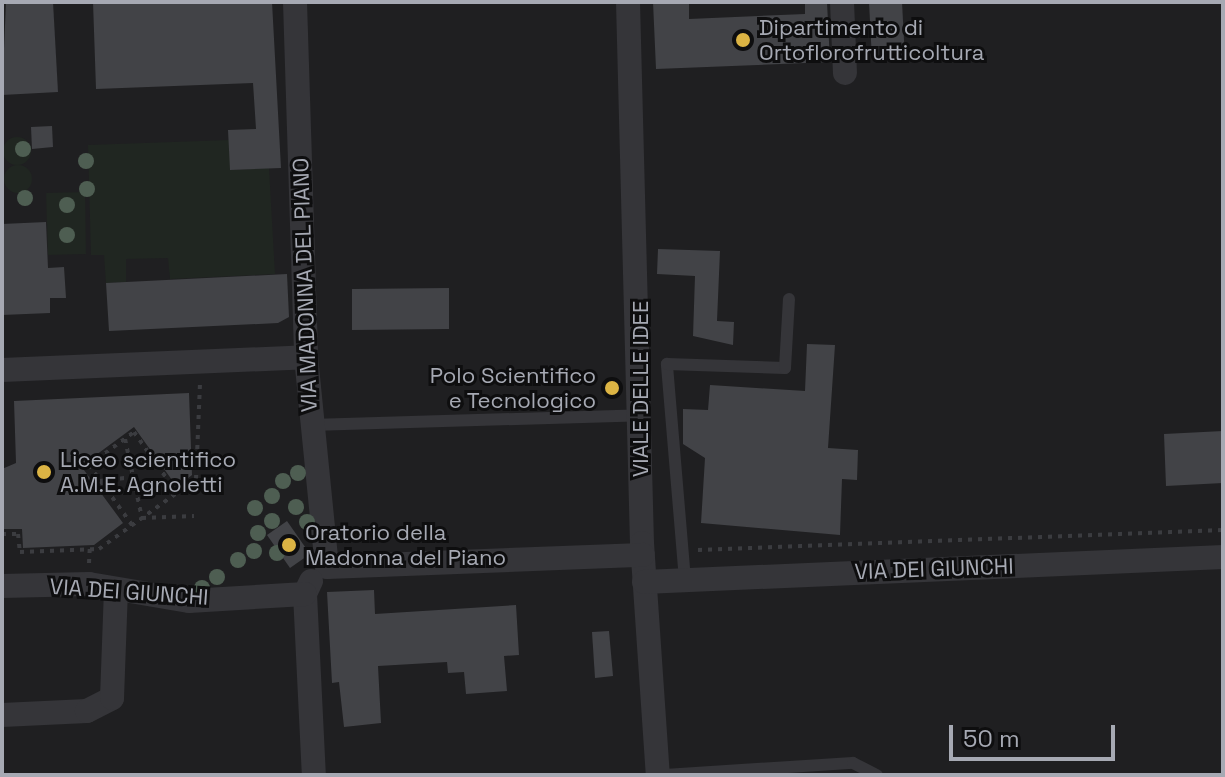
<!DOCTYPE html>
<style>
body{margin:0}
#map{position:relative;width:1225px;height:777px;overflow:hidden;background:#131315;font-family:"Space Grotesk",sans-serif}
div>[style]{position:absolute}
.built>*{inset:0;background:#1f1f21}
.green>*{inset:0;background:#202621}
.round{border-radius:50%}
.building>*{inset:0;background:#424347}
.path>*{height:4px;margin-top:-2px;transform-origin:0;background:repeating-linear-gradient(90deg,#3b3c40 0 4px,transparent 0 10px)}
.lane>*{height:12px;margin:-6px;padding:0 6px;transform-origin:6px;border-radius:6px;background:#353539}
.street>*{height:24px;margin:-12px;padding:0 12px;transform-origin:12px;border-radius:12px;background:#353539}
.trees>*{width:16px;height:16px;margin:-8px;border-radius:50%;background:#4e5e52}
.dots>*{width:22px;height:22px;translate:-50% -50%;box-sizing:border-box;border:4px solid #0e0e0f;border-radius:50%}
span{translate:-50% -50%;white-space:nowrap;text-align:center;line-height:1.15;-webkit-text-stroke:6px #0e0e0f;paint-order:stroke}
.poi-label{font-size:22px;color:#a6a9b3}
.left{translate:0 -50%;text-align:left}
.right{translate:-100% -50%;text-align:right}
.street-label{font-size:22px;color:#a6a9b3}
.frame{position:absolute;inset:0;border:4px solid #a6a9b3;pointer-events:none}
.scale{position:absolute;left:949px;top:725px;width:166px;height:36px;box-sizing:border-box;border:4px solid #a6a9b3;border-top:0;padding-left:10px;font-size:24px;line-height:28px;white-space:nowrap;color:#a6a9b3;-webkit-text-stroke:6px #0e0e0f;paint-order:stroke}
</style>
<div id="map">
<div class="built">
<div style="clip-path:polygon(2px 2px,1223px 2px,1223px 775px,2px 775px)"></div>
</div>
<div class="green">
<div class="round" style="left:3px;top:137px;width:28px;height:28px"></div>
<div style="clip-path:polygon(229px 140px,231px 170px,269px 168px,275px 274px,170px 279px,168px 258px,126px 259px,126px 282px,106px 283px,104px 255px,91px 255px,88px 145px)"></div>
<div class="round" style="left:4px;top:165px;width:28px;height:28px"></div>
<div style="clip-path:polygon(85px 192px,86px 254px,48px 255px,46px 193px)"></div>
</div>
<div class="building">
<div style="clip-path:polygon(6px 2px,53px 2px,58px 92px,2px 95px)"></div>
<div style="clip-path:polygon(93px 2px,272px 2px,281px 168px,230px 170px,228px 130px,256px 129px,253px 83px,96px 89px)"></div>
<div style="clip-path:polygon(653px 2px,689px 2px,689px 19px,805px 14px,805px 2px,827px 2px,830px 62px,656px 69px)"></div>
<div style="clip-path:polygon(869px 2px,902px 2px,905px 59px,872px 60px)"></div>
<div style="clip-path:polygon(52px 126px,53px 147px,32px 149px,31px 127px)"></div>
<div style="clip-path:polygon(46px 222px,48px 268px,64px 267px,66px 298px,50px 298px,50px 313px,2px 315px,2px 224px)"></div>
<div style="clip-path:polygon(658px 249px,720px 251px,717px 321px,734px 322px,733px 345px,693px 336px,695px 276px,657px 274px)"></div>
<div style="clip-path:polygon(287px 274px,289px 317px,278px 323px,109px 331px,106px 283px)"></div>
<div style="clip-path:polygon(449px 288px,449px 329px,352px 330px,352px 289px)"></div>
<div style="clip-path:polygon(807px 344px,835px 345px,828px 448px,858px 450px,857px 480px,842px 479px,840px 535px,701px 523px,705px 458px,683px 444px,683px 409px,708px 410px,710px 385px,805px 391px)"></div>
<div style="clip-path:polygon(189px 393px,192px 475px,177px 487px,134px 427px,81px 466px,123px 523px,94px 545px,23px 548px,22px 529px,2px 529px,2px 469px,16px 463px,14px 401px)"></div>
<div style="clip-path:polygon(1223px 431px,1223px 483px,1166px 486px,1164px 434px)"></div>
<div style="clip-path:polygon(287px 521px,310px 554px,290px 568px,267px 535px)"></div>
<div style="clip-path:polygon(374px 590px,375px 614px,516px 605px,519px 655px,504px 656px,507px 691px,466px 694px,464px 672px,448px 673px,447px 662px,378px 666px,381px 723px,344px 727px,339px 682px,332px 683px,327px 592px)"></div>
<div style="clip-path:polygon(609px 631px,613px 676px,595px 678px,592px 632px)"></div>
</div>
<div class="path">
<div style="left:125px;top:439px;width:81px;rotate:77.9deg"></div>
<div style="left:142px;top:518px;width:52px;rotate:-2.2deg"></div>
<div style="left:100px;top:481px;width:33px;rotate:-7deg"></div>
<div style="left:132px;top:525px;width:74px;rotate:-125.6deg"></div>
<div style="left:89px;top:465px;width:56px;rotate:-36.3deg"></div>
<div style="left:134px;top:432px;width:75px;rotate:54.8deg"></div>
<div style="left:2px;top:534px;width:16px"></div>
<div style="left:18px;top:534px;width:18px;rotate:84deg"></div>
<div style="left:20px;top:552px;width:79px;rotate:-2.2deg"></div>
<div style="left:99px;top:549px;width:120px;rotate:-35.8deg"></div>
<div style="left:196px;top:479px;width:95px;rotate:-87.6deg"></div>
<div style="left:698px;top:550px;width:525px;rotate:-2.18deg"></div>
<div style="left:89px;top:563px;width:18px;rotate:-87deg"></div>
</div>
<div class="lane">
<div style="left:311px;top:425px;width:331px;rotate:-1.7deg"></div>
<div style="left:685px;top:580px;width:217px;rotate:-94.8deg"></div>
<div style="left:667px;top:364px;width:118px;rotate:1.9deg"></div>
<div style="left:785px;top:368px;width:69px;rotate:-86.7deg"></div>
<div style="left:665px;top:775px;width:188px;rotate:-3.7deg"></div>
<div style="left:853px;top:763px;width:27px;rotate:27deg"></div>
</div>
<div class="street">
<div style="left:295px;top:2px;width:355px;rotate:88.2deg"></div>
<div style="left:306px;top:357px;width:211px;rotate:84.3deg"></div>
<div style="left:628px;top:2px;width:541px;rotate:88.52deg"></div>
<div style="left:642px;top:543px;width:233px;rotate:86.1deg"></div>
<div style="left:842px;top:2px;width:71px;rotate:87.6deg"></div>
<div style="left:2px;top:370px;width:304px;rotate:-2.4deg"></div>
<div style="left:327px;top:567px;width:316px;rotate:-2.2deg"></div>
<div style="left:311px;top:581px;width:14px;rotate:115deg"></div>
<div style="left:305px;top:594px;width:181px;rotate:87.2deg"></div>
<div style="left:644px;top:582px;width:580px;rotate:-2.47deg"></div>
<div style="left:2px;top:586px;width:87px;rotate:-1.3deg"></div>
<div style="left:89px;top:584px;width:101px;rotate:9.6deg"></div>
<div style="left:189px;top:601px;width:116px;rotate:-3.5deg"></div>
<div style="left:2px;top:715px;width:85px;rotate:-2.7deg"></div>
<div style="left:87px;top:711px;width:28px;rotate:-27deg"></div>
<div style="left:112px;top:698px;width:109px;rotate:-87.9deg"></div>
</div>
<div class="trees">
<div style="left:23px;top:149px"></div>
<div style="left:86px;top:161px"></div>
<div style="left:87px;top:189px"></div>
<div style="left:25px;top:198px"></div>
<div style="left:67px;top:205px"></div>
<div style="left:67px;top:235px"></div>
<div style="left:298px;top:473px"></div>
<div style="left:283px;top:481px"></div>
<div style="left:272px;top:496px"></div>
<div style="left:296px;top:507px"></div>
<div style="left:255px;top:508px"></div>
<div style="left:272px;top:521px"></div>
<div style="left:307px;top:522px"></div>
<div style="left:258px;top:533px"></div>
<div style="left:254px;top:551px"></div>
<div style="left:277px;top:553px"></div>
<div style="left:238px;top:560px"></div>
<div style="left:217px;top:577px"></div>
<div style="left:202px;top:588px"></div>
</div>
<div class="dots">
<div style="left:743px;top:40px;background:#dcb444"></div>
<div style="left:612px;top:388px;background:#dcb444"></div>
<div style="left:44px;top:472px;background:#dcb444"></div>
<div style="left:289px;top:545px;background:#dcb444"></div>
</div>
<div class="poi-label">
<span class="left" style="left:759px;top:40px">Dipartimento di<br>Ortoflorofrutticoltura</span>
<span class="right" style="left:596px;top:388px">Polo Scientifico<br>e Tecnologico</span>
<span class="left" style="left:60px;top:472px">Liceo scientifico<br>A.M.E. Agnoletti</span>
<span class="left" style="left:305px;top:545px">Oratorio della<br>Madonna del Piano</span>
</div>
<div class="street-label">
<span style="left:305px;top:285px;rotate:-92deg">VIA MADONNA DEL PIANO</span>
<span style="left:641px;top:389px;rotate:-90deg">VIALE DELLE IDEE</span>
<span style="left:934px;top:569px;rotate:-2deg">VIA DEI GIUNCHI</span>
<span style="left:129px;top:592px;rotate:4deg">VIA DEI GIUNCHI</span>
</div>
<div class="frame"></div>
<div class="scale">50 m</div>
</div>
